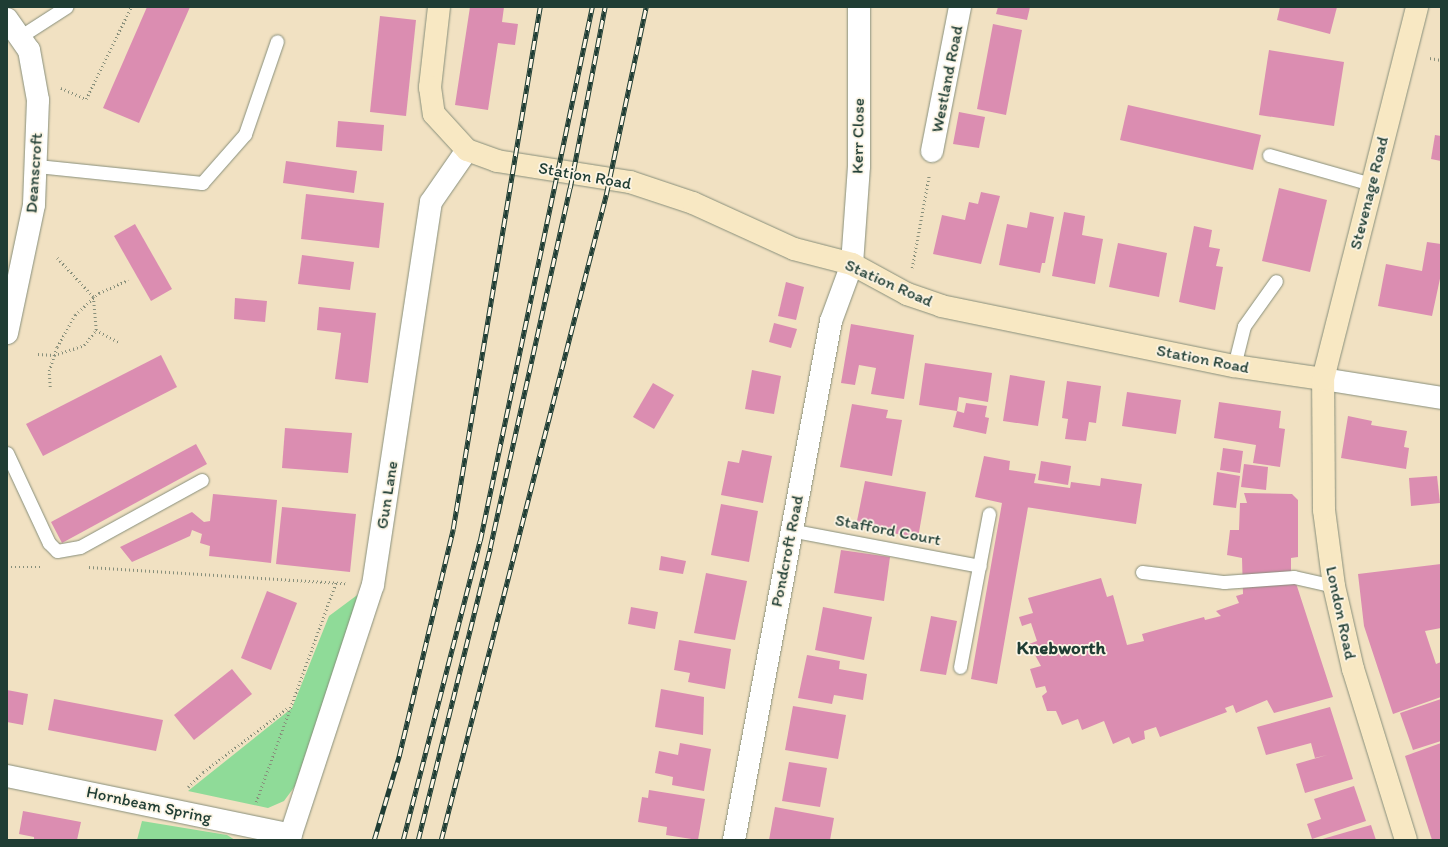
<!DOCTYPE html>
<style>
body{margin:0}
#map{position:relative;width:1448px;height:847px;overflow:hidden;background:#f1e1c2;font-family:Itim,sans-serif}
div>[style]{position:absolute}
.green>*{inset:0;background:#8fdb98}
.building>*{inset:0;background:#db8db1}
.path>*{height:2.5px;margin-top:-1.25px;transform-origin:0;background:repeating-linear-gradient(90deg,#888f7b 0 1px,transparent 0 4px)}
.roads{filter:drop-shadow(0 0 1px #888f7b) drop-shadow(0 0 1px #888f7b)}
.lane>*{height:13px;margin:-6.5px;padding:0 6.5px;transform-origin:6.5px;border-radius:6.5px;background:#fff}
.street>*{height:22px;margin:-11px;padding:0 11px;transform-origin:11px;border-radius:11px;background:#fff}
.secondary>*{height:22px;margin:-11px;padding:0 11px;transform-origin:11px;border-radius:11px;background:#f8e8c3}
.rail>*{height:4.5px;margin-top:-2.25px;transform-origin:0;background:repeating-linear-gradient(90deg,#fcf5e5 0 9px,#1f3d34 0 18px);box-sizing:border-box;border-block:1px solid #1f3d34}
span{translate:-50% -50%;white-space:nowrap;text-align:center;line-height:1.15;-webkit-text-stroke:3.5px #fcf5e5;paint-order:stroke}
.street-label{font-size:17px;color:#1f3d34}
.quarter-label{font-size:19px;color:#1f3d34;font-weight:700}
.frame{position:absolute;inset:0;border:8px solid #1f3d34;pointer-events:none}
</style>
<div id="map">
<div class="green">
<div style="clip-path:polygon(360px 593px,295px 786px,284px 801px,268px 808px,188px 791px,292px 708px,329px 616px)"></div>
<div style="clip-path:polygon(142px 821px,227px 835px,235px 840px,137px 840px)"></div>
</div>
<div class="building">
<div style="clip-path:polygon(147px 7px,190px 7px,139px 123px,103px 108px)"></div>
<div style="clip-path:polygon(470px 7px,504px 7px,502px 22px,518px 24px,515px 45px,498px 43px,488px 110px,455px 105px)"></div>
<div style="clip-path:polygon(998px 7px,1030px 7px,1027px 20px,996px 14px)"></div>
<div style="clip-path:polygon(1280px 7px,1337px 7px,1330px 34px,1277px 20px)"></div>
<div style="clip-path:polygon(380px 16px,416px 20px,406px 116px,370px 112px)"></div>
<div style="clip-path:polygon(993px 24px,1022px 30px,1006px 115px,977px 109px)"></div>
<div style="clip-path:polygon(1269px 50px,1344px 62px,1334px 126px,1259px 115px)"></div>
<div style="clip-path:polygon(1128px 105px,1261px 135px,1253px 170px,1120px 140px)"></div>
<div style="clip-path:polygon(959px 112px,985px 117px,979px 148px,953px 144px)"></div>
<div style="clip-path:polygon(338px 121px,384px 125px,382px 151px,336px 147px)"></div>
<div style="clip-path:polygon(1435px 135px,1441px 136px,1441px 161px,1431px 159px)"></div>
<div style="clip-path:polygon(286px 161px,357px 171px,354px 193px,283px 183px)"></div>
<div style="clip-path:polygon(1279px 188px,1327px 200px,1310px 272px,1262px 261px)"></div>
<div style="clip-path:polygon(981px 192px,1000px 196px,981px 264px,933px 254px,942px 215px,965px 220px,969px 202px,978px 204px)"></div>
<div style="clip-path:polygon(306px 194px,384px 203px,379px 248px,301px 239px)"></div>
<div style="clip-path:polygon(1030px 212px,1054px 217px,1045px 263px,1042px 263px,1040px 273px,999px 265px,1007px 224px,1027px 228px)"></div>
<div style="clip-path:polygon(1064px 212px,1085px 216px,1082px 235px,1103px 239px,1095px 284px,1052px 276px)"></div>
<div style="clip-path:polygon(135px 224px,172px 289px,151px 301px,114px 236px)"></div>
<div style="clip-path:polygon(1194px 226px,1212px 230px,1209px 247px,1220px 249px,1216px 266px,1223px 267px,1215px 310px,1179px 302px)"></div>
<div style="clip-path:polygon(1427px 242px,1441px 244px,1441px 274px,1432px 316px,1378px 306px,1386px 264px,1422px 271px)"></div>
<div style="clip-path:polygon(1118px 243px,1167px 253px,1159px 297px,1109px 287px)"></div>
<div style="clip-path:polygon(302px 255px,354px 262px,350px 290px,298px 284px)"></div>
<div style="clip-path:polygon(786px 282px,804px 287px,796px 320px,778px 316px)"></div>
<div style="clip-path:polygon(235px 298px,267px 301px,265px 322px,234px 319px)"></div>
<div style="clip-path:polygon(319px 307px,376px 313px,368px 383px,335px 379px,341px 333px,317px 330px)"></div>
<div style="clip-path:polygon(774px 323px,797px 329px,791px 348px,769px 342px)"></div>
<div style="clip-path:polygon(851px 324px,914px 335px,904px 399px,871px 394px,876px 368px,859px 365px,855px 385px,841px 383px)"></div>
<div style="clip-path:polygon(161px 355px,177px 387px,43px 456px,26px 424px)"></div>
<div style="clip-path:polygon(925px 363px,992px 373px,988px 402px,959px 397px,957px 411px,919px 405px)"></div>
<div style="clip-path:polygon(752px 370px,781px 376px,774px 414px,745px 409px)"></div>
<div style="clip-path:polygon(1010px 375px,1045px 381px,1038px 426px,1003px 421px)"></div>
<div style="clip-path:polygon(1067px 381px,1101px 386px,1096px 423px,1089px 422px,1086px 441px,1065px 439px,1068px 419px,1062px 418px)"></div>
<div style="clip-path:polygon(653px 383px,674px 395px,654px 429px,633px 417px)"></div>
<div style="clip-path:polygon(1127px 392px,1181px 400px,1176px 434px,1122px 426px)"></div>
<div style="clip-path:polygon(1219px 402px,1281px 411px,1279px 428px,1285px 429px,1280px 467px,1253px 463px,1256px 445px,1214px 438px)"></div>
<div style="clip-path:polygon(966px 403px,987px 406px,985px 417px,989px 418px,986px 434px,953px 427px,957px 411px,964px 413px)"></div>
<div style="clip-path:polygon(852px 404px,888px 410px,886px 418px,902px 420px,892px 476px,840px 467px)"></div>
<div style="clip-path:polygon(1348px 416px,1372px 421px,1371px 425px,1407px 431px,1404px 447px,1409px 448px,1406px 469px,1341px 458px)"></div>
<div style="clip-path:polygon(285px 428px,352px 433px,348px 473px,282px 468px)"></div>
<div style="clip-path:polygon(196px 444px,207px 464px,62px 543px,51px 522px)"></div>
<div style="clip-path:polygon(1223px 448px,1243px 451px,1240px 473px,1220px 470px)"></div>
<div style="clip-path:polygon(742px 450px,772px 456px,763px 503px,721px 495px,728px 461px,739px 463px)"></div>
<div style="clip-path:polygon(984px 456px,1010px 461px,1009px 470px,1036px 474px,1034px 483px,1070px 488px,1071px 482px,1100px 486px,1101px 478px,1142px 484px,1136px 524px,1013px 505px,1028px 507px,997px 684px,971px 679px,1002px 503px,975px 497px)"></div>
<div style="clip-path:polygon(1041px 461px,1071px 466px,1068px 485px,1038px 480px)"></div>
<div style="clip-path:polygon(1244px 464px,1268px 467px,1266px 490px,1241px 487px)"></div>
<div style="clip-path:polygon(1217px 472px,1240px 476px,1236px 508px,1213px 505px)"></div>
<div style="clip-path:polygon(1437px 476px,1440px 503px,1411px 506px,1409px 478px)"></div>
<div style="clip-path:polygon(865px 481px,926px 492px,918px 538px,856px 526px)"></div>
<div style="clip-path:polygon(1244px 493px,1292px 494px,1298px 500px,1298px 557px,1291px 558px,1291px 577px,1294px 577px,1333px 697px,1274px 713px,1267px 700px,1236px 713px,1233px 705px,1225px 708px,1227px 712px,1160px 737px,1156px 727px,1144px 731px,1145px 739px,1132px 744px,1129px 737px,1113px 744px,1104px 721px,1082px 730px,1078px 719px,1062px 725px,1056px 711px,1047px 711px,1042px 696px,1047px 692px,1045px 686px,1036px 688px,1030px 669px,1041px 666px,1029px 644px,1037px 641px,1031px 623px,1022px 626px,1019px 617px,1033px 613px,1028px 598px,1101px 578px,1107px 597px,1113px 595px,1127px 645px,1144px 641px,1142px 634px,1204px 617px,1205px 620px,1221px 616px,1216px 611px,1239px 603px,1236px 596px,1243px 594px,1242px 558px,1227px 555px,1230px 530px,1239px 530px,1240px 503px,1247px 503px)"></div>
<div style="clip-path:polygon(213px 494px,277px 500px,271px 563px,209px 556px,210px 546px,200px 543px,202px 534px,192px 530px,190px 536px,132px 562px,120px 547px,192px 512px,204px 522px,210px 521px)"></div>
<div style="clip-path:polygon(721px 504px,758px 511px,749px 562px,711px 555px)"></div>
<div style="clip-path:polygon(282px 507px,356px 514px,350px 572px,276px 564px)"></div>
<div style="clip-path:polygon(841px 550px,890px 557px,884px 601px,834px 593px)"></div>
<div style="clip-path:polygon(661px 556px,686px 561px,683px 574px,659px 570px)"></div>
<div style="clip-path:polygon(1441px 564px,1441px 628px,1425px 631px,1436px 664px,1441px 662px,1441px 697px,1393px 714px,1364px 626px,1358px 574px)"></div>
<div style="clip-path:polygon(706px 573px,747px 581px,735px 640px,694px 633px)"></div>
<div style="clip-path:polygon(267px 591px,297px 603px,271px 670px,241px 658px)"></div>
<div style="clip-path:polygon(631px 607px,658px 612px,655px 629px,628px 624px)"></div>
<div style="clip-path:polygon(823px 607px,872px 617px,864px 660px,815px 650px)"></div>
<div style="clip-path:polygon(931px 616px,957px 621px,946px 675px,920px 671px)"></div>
<div style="clip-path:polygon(679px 640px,731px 649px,725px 689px,688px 682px,690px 673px,674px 670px)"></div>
<div style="clip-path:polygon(807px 655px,840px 661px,839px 669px,867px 674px,863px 700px,834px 695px,832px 704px,798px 698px)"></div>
<div style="clip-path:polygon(232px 669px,252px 694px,194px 740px,174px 715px)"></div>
<div style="clip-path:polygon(661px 689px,704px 697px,703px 735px,655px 727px)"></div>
<div style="clip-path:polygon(7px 690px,28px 694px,23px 725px,7px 722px)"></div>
<div style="clip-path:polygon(54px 699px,163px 720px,156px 751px,48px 730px)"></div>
<div style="clip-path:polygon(1441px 699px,1441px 741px,1413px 750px,1400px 713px)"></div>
<div style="clip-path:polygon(793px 706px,846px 715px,838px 759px,785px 750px)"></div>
<div style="clip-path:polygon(1330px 707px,1353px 779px,1305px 793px,1296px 764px,1327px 755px,1315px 758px,1311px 743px,1266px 755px,1257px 727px)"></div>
<div style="clip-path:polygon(680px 743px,711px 749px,704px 791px,672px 785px,673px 777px,655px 773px,659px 751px,678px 755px)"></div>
<div style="clip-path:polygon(1441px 743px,1441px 840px,1432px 840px,1405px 756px)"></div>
<div style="clip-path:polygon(789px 762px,827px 768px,820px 807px,782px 801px)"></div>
<div style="clip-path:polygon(1354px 786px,1366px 821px,1312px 839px,1307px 824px,1321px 819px,1314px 799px)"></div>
<div style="clip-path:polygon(649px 790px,705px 799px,698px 840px,666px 835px,667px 827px,638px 822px,642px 797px,648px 798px)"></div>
<div style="clip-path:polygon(775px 807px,834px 818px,830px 840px,769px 840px)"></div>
<div style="clip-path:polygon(23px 811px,81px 822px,77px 840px,34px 840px,34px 837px,19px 834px)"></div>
<div style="clip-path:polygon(1371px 825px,1376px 840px,1319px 840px)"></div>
</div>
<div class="path">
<div style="left:1430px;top:58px;width:11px;rotate:10deg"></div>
<div style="left:61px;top:88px;width:27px;rotate:24deg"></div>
<div style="left:86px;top:99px;width:102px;rotate:-63.9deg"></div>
<div style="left:912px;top:268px;width:95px;rotate:-79.6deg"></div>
<div style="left:96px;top:330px;width:27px;rotate:28deg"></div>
<div style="left:38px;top:354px;width:16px;rotate:4deg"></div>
<div style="left:54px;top:355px;width:32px;rotate:-18deg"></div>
<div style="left:84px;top:345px;width:19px;rotate:-51deg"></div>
<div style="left:96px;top:330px;width:33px;rotate:-95deg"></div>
<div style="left:93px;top:297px;width:53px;rotate:-132.7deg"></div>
<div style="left:50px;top:387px;width:16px;rotate:-94deg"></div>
<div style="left:49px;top:371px;width:25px;rotate:-72deg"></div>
<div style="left:57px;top:347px;width:37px;rotate:-61deg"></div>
<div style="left:75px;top:315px;width:33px;rotate:-43deg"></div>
<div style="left:99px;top:293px;width:32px;rotate:-24deg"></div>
<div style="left:7px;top:567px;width:35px"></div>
<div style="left:89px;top:567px;width:257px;rotate:3.6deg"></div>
<div style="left:188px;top:787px;width:21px;rotate:-45deg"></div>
<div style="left:203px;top:772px;width:108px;rotate:-37.1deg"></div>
<div style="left:256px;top:802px;width:234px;rotate:-70deg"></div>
</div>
<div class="roads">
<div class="lane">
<div style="left:21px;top:36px;width:54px;rotate:-32.8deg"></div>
<div style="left:1269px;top:155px;width:106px;rotate:15.9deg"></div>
<div style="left:37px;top:166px;width:166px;rotate:5.9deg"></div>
<div style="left:202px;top:183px;width:65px;rotate:-48.7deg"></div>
<div style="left:245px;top:134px;width:98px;rotate:-71deg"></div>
<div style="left:1234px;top:366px;width:41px;rotate:-76deg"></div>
<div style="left:1244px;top:326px;width:55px;rotate:-54.6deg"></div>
<div style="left:7px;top:453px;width:99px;rotate:65deg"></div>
<div style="left:49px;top:543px;width:11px;rotate:45deg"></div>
<div style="left:57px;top:551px;width:23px;rotate:-10deg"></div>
<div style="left:80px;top:547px;width:139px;rotate:-28.8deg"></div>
<div style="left:790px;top:530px;width:193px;rotate:10.7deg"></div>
<div style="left:1142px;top:572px;width:83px;rotate:7deg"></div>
<div style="left:1224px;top:582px;width:70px;rotate:-4.1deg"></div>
<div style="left:1294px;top:577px;width:41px;rotate:12.7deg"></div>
<div style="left:960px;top:667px;width:156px;rotate:-79.3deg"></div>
</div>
<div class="street">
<div style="left:7px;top:19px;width:38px;rotate:55deg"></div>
<div style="left:29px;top:50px;width:51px;rotate:79.8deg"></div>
<div style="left:38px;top:100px;width:105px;rotate:92.2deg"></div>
<div style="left:34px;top:205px;width:131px;rotate:101.9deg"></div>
<div style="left:932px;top:151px;width:147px;rotate:-79deg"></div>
<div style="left:1323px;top:379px;width:120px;rotate:9.1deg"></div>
<div style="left:7px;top:776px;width:290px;rotate:11.7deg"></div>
<div style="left:289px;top:840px;width:268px;rotate:-71.8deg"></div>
<div style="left:373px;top:585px;width:387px;rotate:-81.4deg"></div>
<div style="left:431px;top:202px;width:63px;rotate:-55.3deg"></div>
<div style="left:734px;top:840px;width:528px;rotate:-79.41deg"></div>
<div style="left:831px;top:321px;width:61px;rotate:-69.8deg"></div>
<div style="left:852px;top:264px;width:98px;rotate:-85.9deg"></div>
<div style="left:859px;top:166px;width:159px;rotate:-90deg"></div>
</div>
<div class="secondary">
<div style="left:439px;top:7px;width:81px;rotate:96.4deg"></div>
<div style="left:430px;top:87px;width:27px;rotate:82deg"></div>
<div style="left:434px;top:114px;width:49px;rotate:47.5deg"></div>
<div style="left:467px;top:150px;width:32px;rotate:20deg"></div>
<div style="left:497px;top:161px;width:135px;rotate:9deg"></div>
<div style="left:630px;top:182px;width:66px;rotate:18.4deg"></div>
<div style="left:693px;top:203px;width:111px;rotate:24.5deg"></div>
<div style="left:794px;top:249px;width:60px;rotate:14.5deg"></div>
<div style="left:852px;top:264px;width:63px;rotate:28.6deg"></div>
<div style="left:907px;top:294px;width:36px;rotate:19deg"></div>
<div style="left:941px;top:306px;width:299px;rotate:11.6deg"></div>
<div style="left:1234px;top:366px;width:90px;rotate:8.3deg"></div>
<div style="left:1406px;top:840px;width:179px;rotate:-107.2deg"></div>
<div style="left:1353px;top:669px;width:85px;rotate:-102.9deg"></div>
<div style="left:1334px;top:586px;width:77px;rotate:-97.5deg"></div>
<div style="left:1324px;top:510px;width:131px;rotate:-90.4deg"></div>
<div style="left:1323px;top:379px;width:384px;rotate:-75.8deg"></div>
</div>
</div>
<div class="rail">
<div style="left:374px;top:840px;width:88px;rotate:-73.4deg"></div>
<div style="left:399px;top:756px;width:233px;rotate:-76.6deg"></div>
<div style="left:453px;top:529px;width:529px;rotate:-80.54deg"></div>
<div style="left:403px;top:840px;width:309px;rotate:-75.6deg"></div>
<div style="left:480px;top:541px;width:546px;rotate:-78.15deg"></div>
<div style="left:418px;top:840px;width:301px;rotate:-76.1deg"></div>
<div style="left:490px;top:548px;width:369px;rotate:-77.5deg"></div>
<div style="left:570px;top:188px;width:184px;rotate:-79.1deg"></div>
<div style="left:441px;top:840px;width:666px;rotate:-75.65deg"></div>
<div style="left:606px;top:195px;width:192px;rotate:-78deg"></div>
</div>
<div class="street-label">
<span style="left:947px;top:79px;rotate:-79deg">Westland Road</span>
<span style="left:858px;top:136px;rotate:-89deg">Kerr Close</span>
<span style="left:34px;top:173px;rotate:-86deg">Deanscroft</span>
<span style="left:585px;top:176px;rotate:10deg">Station Road</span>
<span style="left:1369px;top:193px;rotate:-76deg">Stevenage Road</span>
<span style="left:889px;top:283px;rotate:24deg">Station Road</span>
<span style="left:1203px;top:359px;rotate:11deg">Station Road</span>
<span style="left:387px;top:495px;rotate:-81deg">Gun Lane</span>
<span style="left:888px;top:530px;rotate:11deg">Stafford Court</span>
<span style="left:787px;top:551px;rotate:-79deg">Pondcroft Road</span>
<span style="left:1341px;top:613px;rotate:78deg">London Road</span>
<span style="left:149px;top:805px;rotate:12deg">Hornbeam Spring</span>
</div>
<div class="quarter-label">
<span style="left:1061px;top:648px">Knebworth</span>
</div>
<div class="frame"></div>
</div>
